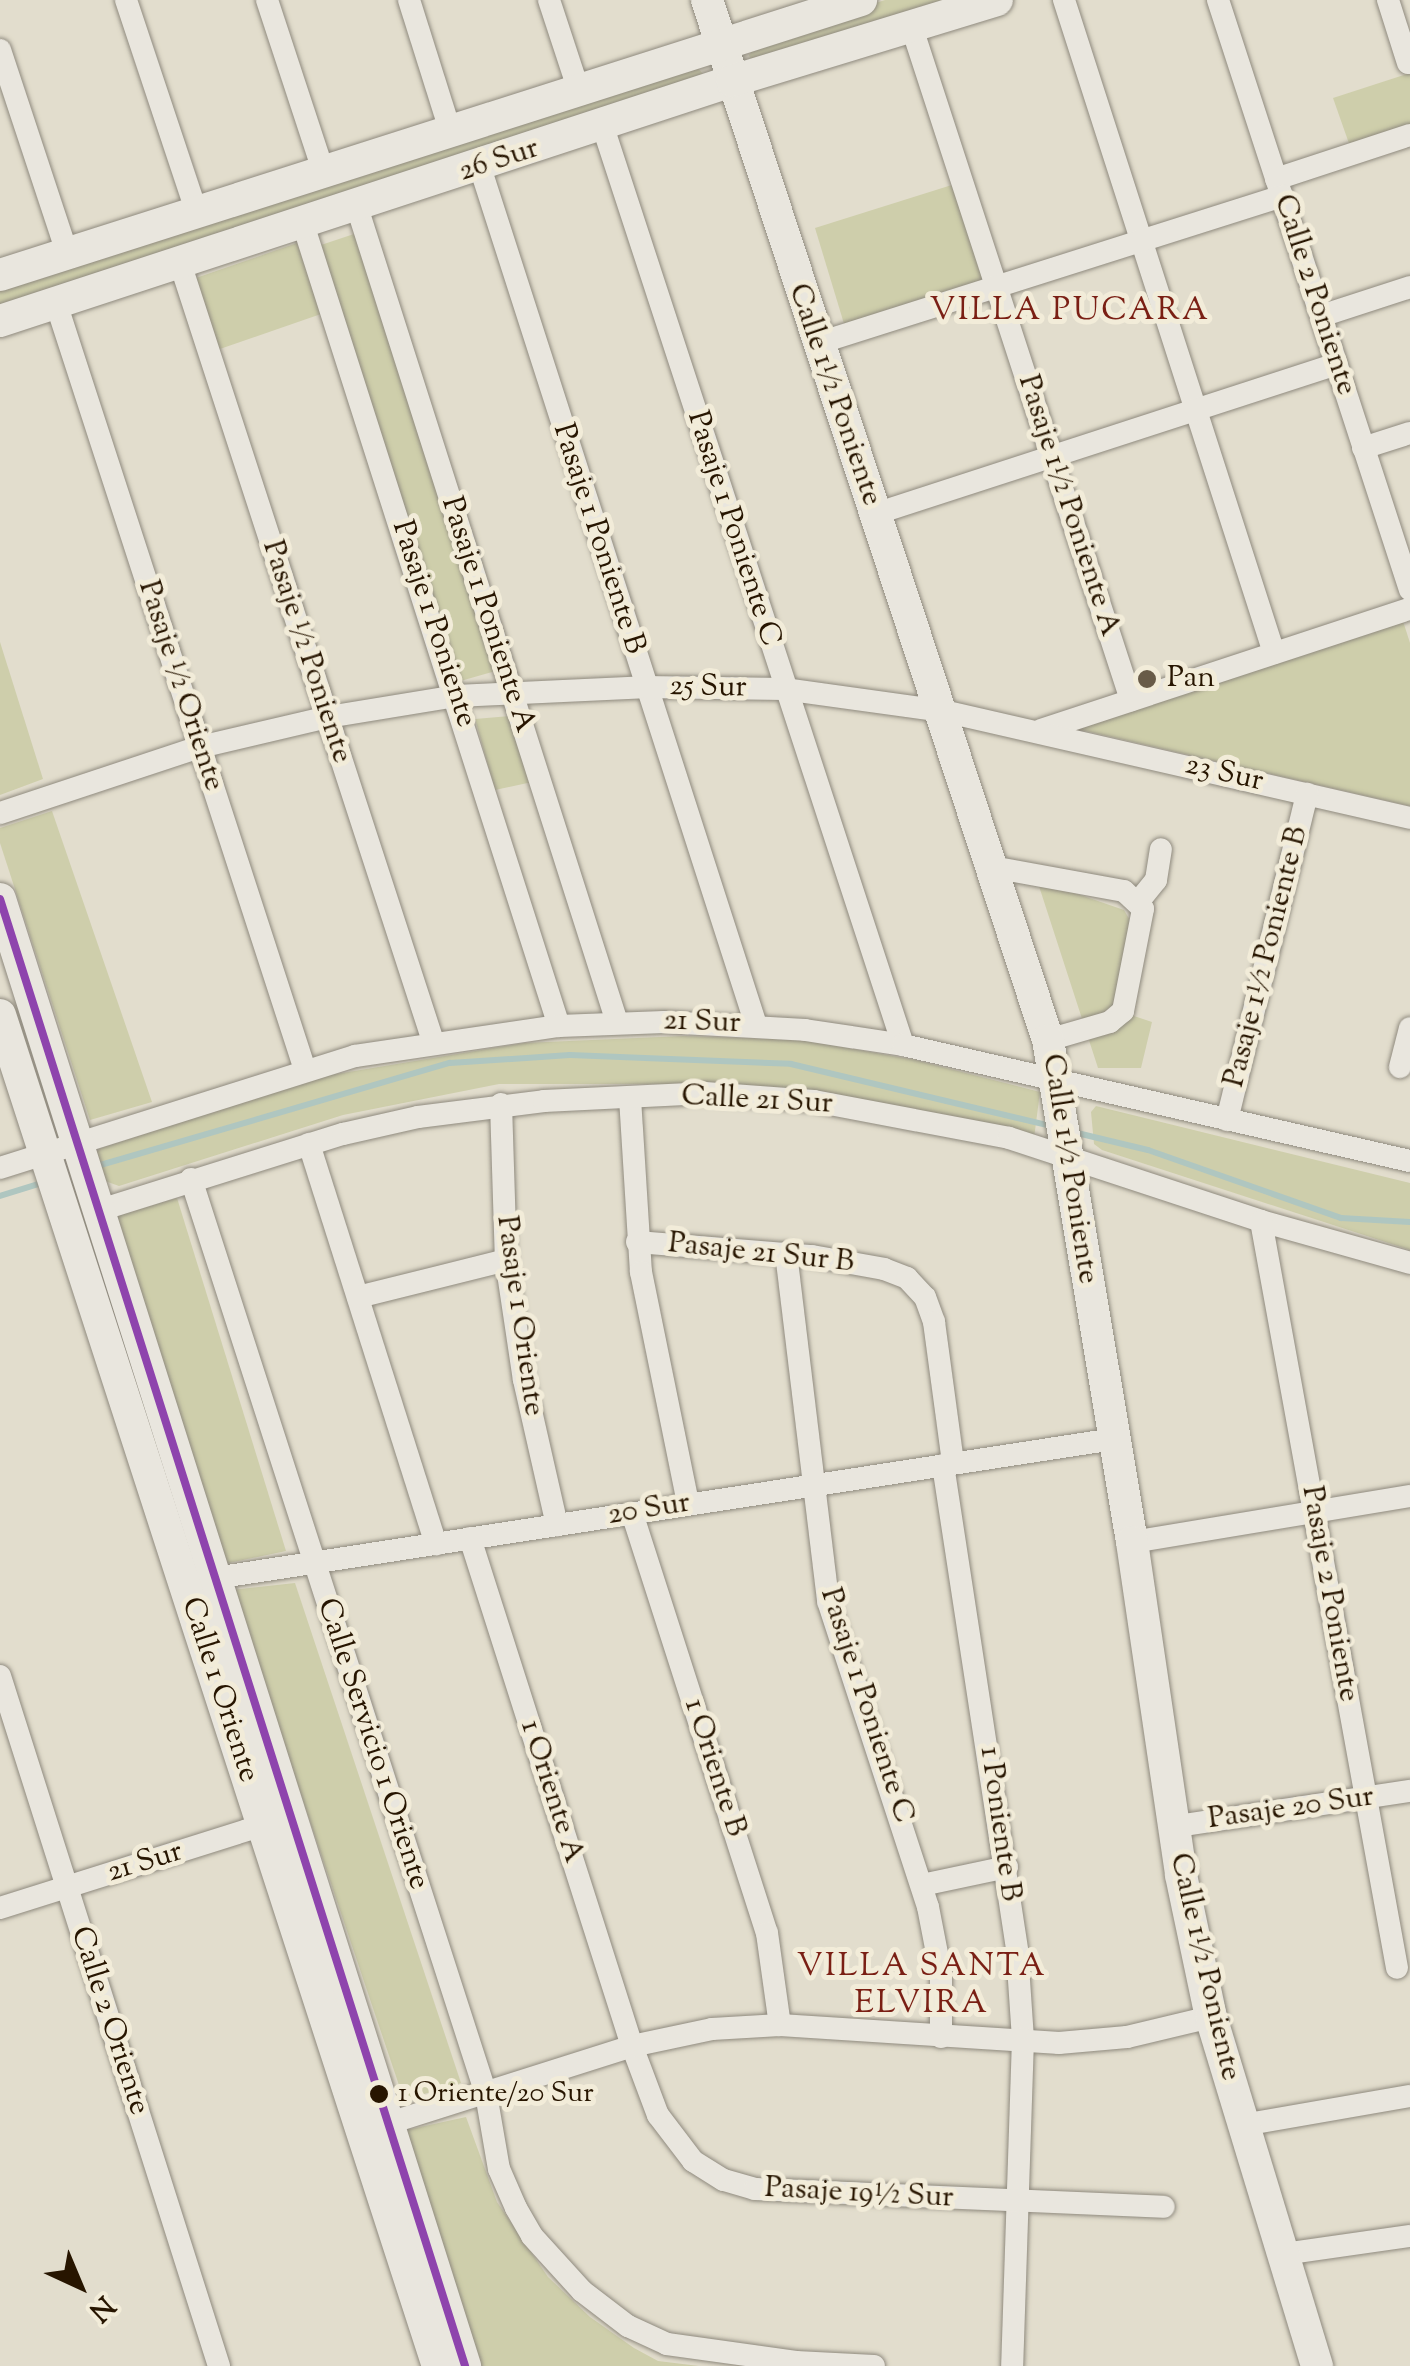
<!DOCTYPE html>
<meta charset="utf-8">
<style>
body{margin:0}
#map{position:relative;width:1410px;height:2366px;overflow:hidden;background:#e2ddcd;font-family:"Sorts Mill Goudy",serif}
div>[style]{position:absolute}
.green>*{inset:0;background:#ceceab}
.stream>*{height:6px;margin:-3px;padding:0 3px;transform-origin:3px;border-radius:3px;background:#afc6c0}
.roads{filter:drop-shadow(0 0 2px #8f8a7e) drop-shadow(0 0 2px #8f8a7e)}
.street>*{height:22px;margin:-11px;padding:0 11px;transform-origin:11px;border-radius:11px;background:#e9e6de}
.secondary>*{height:32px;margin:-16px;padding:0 16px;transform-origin:16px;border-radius:16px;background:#e9e6de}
.bus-1>*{height:8px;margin:-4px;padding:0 4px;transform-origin:4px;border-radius:4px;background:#8e44ad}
.dots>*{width:28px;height:28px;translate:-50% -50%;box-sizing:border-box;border:5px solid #f2ecd9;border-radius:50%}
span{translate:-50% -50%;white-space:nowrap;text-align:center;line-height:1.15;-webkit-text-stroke:10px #f2ecd9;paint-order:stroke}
.bus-label{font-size:28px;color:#271500}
.left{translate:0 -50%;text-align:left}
.street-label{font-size:30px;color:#271500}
.poi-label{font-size:30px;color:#271500}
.neighbourhood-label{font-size:32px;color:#7a1f14;letter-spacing:2.5px}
.north{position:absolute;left:30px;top:2236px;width:100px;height:100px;-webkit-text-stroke:8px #f2ecd9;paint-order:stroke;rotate:136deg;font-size:28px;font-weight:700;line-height:40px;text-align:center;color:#271500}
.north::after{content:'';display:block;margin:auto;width:35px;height:45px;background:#271500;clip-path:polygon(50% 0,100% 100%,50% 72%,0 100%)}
</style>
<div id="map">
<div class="green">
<div style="clip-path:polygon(885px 0,959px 0,751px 60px,749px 55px,761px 40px)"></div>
<div style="clip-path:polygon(696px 66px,703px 74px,0 312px,0 289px)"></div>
<div style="clip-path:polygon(1410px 73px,1410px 132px,1352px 152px,1333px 98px)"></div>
<div style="clip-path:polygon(955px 184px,986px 283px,845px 327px,815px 228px)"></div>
<div style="clip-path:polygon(357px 233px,499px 670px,457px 682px,315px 247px)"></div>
<div style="clip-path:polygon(297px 243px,321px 314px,217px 350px,193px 279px)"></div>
<div style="clip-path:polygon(1402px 618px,1410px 643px,1410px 806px,1077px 729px)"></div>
<div style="clip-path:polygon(0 642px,43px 779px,0 795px)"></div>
<div style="clip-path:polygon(510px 716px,532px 782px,495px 790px,475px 719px)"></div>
<div style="clip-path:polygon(52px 811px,152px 1102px,90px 1120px,0 843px,0 828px)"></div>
<div style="clip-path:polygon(1037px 880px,1124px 910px,1131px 922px,1125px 1013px,1152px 1022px,1141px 1068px,1098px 1068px)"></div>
<div style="clip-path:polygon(683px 1036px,803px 1040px,915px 1060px,1040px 1092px,1034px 1138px,717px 1084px,499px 1084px,343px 1115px,119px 1186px,105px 1181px,91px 1156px,101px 1148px,324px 1076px,524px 1043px)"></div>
<div style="clip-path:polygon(1096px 1106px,1410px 1183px,1410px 1250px,1102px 1150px,1094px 1144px,1091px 1112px)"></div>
<div style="clip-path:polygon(177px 1198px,286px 1551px,224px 1564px,113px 1217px)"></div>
<div style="clip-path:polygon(295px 1583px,461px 2083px,404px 2100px,232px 1590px)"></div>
<div style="clip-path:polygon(466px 2117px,497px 2202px,548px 2277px,590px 2317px,634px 2348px,658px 2361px,699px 2366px,482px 2366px,402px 2131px)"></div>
</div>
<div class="stream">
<div style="left:1073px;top:1132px;width:77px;rotate:13.5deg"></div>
<div style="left:1148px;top:1150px;width:205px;rotate:19.4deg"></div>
<div style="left:1341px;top:1218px;width:69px;rotate:3.3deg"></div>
<div style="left:97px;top:1166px;width:368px;rotate:-16.3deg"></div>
<div style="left:450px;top:1063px;width:120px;rotate:-3.8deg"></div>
<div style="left:570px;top:1055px;width:221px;rotate:2.3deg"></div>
<div style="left:791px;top:1064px;width:268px;rotate:13.4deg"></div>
<div style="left:0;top:1196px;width:44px;rotate:-17.2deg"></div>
</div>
<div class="roads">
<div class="street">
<div style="left:126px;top:0;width:222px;rotate:71.6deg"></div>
<div style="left:267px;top:0;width:179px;rotate:71.8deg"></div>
<div style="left:409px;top:0;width:136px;rotate:72.5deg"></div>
<div style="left:549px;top:0;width:96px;rotate:71.8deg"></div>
<div style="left:1064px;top:0;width:686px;rotate:72.17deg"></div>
<div style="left:1218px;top:0;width:620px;rotate:71.97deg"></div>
<div style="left:1388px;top:0;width:66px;rotate:72.4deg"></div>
<div style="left:912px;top:28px;width:707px;rotate:71.95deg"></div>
<div style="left:0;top:50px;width:214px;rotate:71.7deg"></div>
<div style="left:603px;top:127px;width:966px;rotate:71.9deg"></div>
<div style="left:480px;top:167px;width:901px;rotate:72.17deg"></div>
<div style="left:1276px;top:179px;width:141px;rotate:-18.2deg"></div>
<div style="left:357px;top:207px;width:855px;rotate:72.31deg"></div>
<div style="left:303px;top:224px;width:842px;rotate:72.3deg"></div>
<div style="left:180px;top:263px;width:818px;rotate:71.99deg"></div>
<div style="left:56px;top:303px;width:806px;rotate:72.01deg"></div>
<div style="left:1321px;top:316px;width:94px;rotate:-18deg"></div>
<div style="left:816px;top:344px;width:489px;rotate:-17.6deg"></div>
<div style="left:1363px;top:448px;width:49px;rotate:-17.7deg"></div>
<div style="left:875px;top:514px;width:485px;rotate:-18deg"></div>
<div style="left:1041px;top:730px;width:388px;rotate:-18.2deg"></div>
<div style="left:0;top:813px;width:211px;rotate:-18.3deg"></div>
<div style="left:200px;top:747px;width:131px;rotate:-13.2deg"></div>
<div style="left:328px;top:717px;width:130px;rotate:-9.3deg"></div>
<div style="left:456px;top:696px;width:188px;rotate:-2.7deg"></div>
<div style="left:644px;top:687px;width:140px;rotate:0.8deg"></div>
<div style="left:784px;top:689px;width:161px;rotate:7.9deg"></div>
<div style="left:943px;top:711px;width:479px;rotate:12.9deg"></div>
<div style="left:992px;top:867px;width:134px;rotate:10.3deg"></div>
<div style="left:1124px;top:891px;width:26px;rotate:43deg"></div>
<div style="left:1143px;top:909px;width:104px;rotate:101.1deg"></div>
<div style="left:1123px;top:1011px;width:17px;rotate:140deg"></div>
<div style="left:1110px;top:1022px;width:65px;rotate:163.8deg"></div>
<div style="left:1139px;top:901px;width:27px;rotate:-51deg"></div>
<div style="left:1156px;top:880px;width:31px;rotate:-81deg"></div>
<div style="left:1400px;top:1067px;width:40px;rotate:-75.6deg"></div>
<div style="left:630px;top:1098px;width:174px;rotate:86.4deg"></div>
<div style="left:641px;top:1272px;width:237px;rotate:78.5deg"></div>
<div style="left:501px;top:1104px;width:156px;rotate:88.2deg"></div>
<div style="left:506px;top:1260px;width:121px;rotate:81.5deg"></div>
<div style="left:524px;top:1380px;width:149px;rotate:77.2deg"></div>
<div style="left:1227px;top:1120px;width:336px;rotate:-76.2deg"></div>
<div style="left:309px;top:1144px;width:420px;rotate:72.4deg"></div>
<div style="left:0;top:1168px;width:372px;rotate:-17.5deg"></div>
<div style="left:355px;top:1056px;width:206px;rotate:-8.4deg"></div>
<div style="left:559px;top:1026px;width:105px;rotate:-2.2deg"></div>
<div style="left:664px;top:1022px;width:141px;rotate:3.2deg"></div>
<div style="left:805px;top:1030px;width:99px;rotate:8.7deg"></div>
<div style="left:903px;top:1045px;width:520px;rotate:12.89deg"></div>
<div style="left:191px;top:1179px;width:961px;rotate:72.13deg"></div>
<div style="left:486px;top:2094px;width:76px;rotate:80.2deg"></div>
<div style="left:499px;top:2169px;width:43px;rotate:66.4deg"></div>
<div style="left:516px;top:2208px;width:32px;rotate:60deg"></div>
<div style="left:532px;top:2236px;width:74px;rotate:47.7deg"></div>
<div style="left:582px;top:2291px;width:58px;rotate:37.3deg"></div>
<div style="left:628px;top:2326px;width:43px;rotate:24.8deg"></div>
<div style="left:667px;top:2344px;width:130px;rotate:7.9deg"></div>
<div style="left:796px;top:2362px;width:78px;rotate:2.9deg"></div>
<div style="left:97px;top:1211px;width:258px;rotate:-17.4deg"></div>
<div style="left:343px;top:1134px;width:77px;rotate:-12.8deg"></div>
<div style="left:418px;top:1117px;width:127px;rotate:-7.2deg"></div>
<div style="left:544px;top:1101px;width:161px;rotate:-2.8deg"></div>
<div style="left:705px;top:1093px;width:109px;rotate:4.2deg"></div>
<div style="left:814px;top:1101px;width:198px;rotate:10.7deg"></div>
<div style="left:1009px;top:1138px;width:265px;rotate:18.2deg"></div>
<div style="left:1261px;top:1221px;width:155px;rotate:15.7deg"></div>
<div style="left:1261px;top:1221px;width:759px;rotate:79.68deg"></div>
<div style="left:637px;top:1242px;width:176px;rotate:4.6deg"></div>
<div style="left:812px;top:1256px;width:73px;rotate:10.2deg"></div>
<div style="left:884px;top:1269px;width:25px;rotate:21deg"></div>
<div style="left:907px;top:1278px;width:26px;rotate:47deg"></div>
<div style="left:925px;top:1297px;width:27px;rotate:70deg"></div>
<div style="left:934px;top:1322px;width:142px;rotate:82.3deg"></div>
<div style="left:786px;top:1253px;width:351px;rotate:83.1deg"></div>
<div style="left:828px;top:1601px;width:322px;rotate:71.9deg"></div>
<div style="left:928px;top:1907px;width:68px;rotate:79deg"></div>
<div style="left:941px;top:1974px;width:63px;rotate:90deg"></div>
<div style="left:358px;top:1297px;width:153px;rotate:-14deg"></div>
<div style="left:943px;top:1465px;width:492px;rotate:81.3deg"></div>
<div style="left:1017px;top:1951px;width:88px;rotate:86.1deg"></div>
<div style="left:1023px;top:2039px;width:327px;rotate:91.9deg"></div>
<div style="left:632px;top:1513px;width:441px;rotate:72.2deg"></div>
<div style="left:767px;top:1933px;width:93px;rotate:82deg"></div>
<div style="left:470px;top:1538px;width:533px;rotate:72.31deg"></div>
<div style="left:632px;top:2046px;width:74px;rotate:69.4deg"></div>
<div style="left:658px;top:2115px;width:58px;rotate:52.7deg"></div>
<div style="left:693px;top:2161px;width:36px;rotate:32deg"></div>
<div style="left:724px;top:2180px;width:32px;rotate:16deg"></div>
<div style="left:755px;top:2189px;width:409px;rotate:2.5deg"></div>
<div style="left:1132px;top:1542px;width:282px;rotate:-9.4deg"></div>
<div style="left:202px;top:1580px;width:923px;rotate:-8.79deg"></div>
<div style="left:0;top:1676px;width:724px;rotate:72.39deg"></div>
<div style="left:1171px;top:1827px;width:242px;rotate:-8.6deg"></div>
<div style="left:922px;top:1885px;width:87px;rotate:-12deg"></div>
<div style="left:0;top:1908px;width:286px;rotate:-17.5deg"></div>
<div style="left:1243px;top:2125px;width:169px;rotate:-9.9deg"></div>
<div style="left:377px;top:2127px;width:268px;rotate:-17.6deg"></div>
<div style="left:632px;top:2046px;width:82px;rotate:-12deg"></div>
<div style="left:712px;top:2029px;width:68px;rotate:-3.4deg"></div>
<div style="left:780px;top:2025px;width:280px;rotate:3.7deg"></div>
<div style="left:1059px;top:2043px;width:68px;rotate:-5deg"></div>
<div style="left:1127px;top:2037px;width:86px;rotate:-13.4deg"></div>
<div style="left:1283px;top:2254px;width:128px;rotate:-8.1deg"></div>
</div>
<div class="secondary">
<div style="left:707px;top:0;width:1094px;rotate:71.85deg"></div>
<div style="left:1048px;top:1040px;width:509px;rotate:80.5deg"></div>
<div style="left:1132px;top:1542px;width:337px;rotate:81.6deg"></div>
<div style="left:1181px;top:1875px;width:145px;rotate:78.1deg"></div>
<div style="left:1211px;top:2017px;width:365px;rotate:73.1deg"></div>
<div style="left:0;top:275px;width:904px;rotate:-17.71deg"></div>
<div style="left:0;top:321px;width:770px;rotate:-18.15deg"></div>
<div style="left:732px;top:81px;width:277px;rotate:-17deg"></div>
<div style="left:0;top:899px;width:1539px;rotate:72.41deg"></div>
<div style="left:0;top:1015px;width:1420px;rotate:72.04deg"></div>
</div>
</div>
<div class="bus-1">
<div style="left:0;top:899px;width:1539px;rotate:72.41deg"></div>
</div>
<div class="dots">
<div style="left:1147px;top:679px;background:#685b48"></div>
<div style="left:379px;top:2094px;background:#271500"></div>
</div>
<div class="bus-label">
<span class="left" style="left:398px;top:2094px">1 Oriente/20 Sur</span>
</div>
<div class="street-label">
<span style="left:499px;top:161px;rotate:-18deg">26 Sur</span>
<span style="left:1314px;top:295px;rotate:72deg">Calle 2 Poniente</span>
<span style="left:834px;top:395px;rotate:71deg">Calle 1½ Poniente</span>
<span style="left:1068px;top:506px;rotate:72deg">Pasaje 1½ Poniente A</span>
<span style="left:733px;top:529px;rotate:72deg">Pasaje 1 Poniente C</span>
<span style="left:598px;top:539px;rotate:72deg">Pasaje 1 Poniente B</span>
<span style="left:487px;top:615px;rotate:72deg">Pasaje 1 Poniente A</span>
<span style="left:433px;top:624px;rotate:72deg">Pasaje 1 Poniente</span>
<span style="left:306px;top:652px;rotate:72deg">Pasaje ½ Poniente</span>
<span style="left:180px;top:686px;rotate:72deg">Pasaje ½ Oriente</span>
<span style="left:708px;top:688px;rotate:1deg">25 Sur</span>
<span style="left:1224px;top:774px;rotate:13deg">23 Sur</span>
<span style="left:1267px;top:957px;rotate:-76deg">Pasaje 1½ Poniente B</span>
<span style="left:702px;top:1023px;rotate:2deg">21 Sur</span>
<span style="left:757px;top:1101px;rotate:3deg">Calle 21 Sur</span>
<span style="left:1069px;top:1169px;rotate:81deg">Calle 1½ Poniente</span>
<span style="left:761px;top:1254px;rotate:6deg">Pasaje 21 Sur B</span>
<span style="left:519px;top:1316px;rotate:82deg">Pasaje 1 Oriente</span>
<span style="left:649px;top:1510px;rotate:-9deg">20 Sur</span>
<span style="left:1329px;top:1594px;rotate:80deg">Pasaje 2 Poniente</span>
<span style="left:219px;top:1690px;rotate:72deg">Calle 1 Oriente</span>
<span style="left:866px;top:1706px;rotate:72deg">Pasaje 1 Poniente C</span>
<span style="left:372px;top:1744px;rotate:72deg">Calle Servicio 1 Oriente</span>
<span style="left:714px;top:1768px;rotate:72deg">1 Oriente B</span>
<span style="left:551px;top:1792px;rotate:72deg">1 Oriente A</span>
<span style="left:1291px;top:1809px;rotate:-8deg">Pasaje 20 Sur</span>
<span style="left:999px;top:1824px;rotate:82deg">1 Poniente B</span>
<span style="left:145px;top:1863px;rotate:-17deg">21 Sur</span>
<span style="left:1204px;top:1967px;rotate:77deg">Calle 1½ Poniente</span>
<span style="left:109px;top:2021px;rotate:72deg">Calle 2 Oriente</span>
<span style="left:859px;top:2194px;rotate:3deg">Pasaje 19½ Sur</span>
</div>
<div class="poi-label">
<span class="left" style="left:1167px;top:679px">Pan</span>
</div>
<div class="neighbourhood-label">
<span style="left:1070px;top:311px">VILLA PUCARA</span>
<span style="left:922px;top:1986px">VILLA SANTA<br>ELVIRA</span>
</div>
<div class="north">N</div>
</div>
